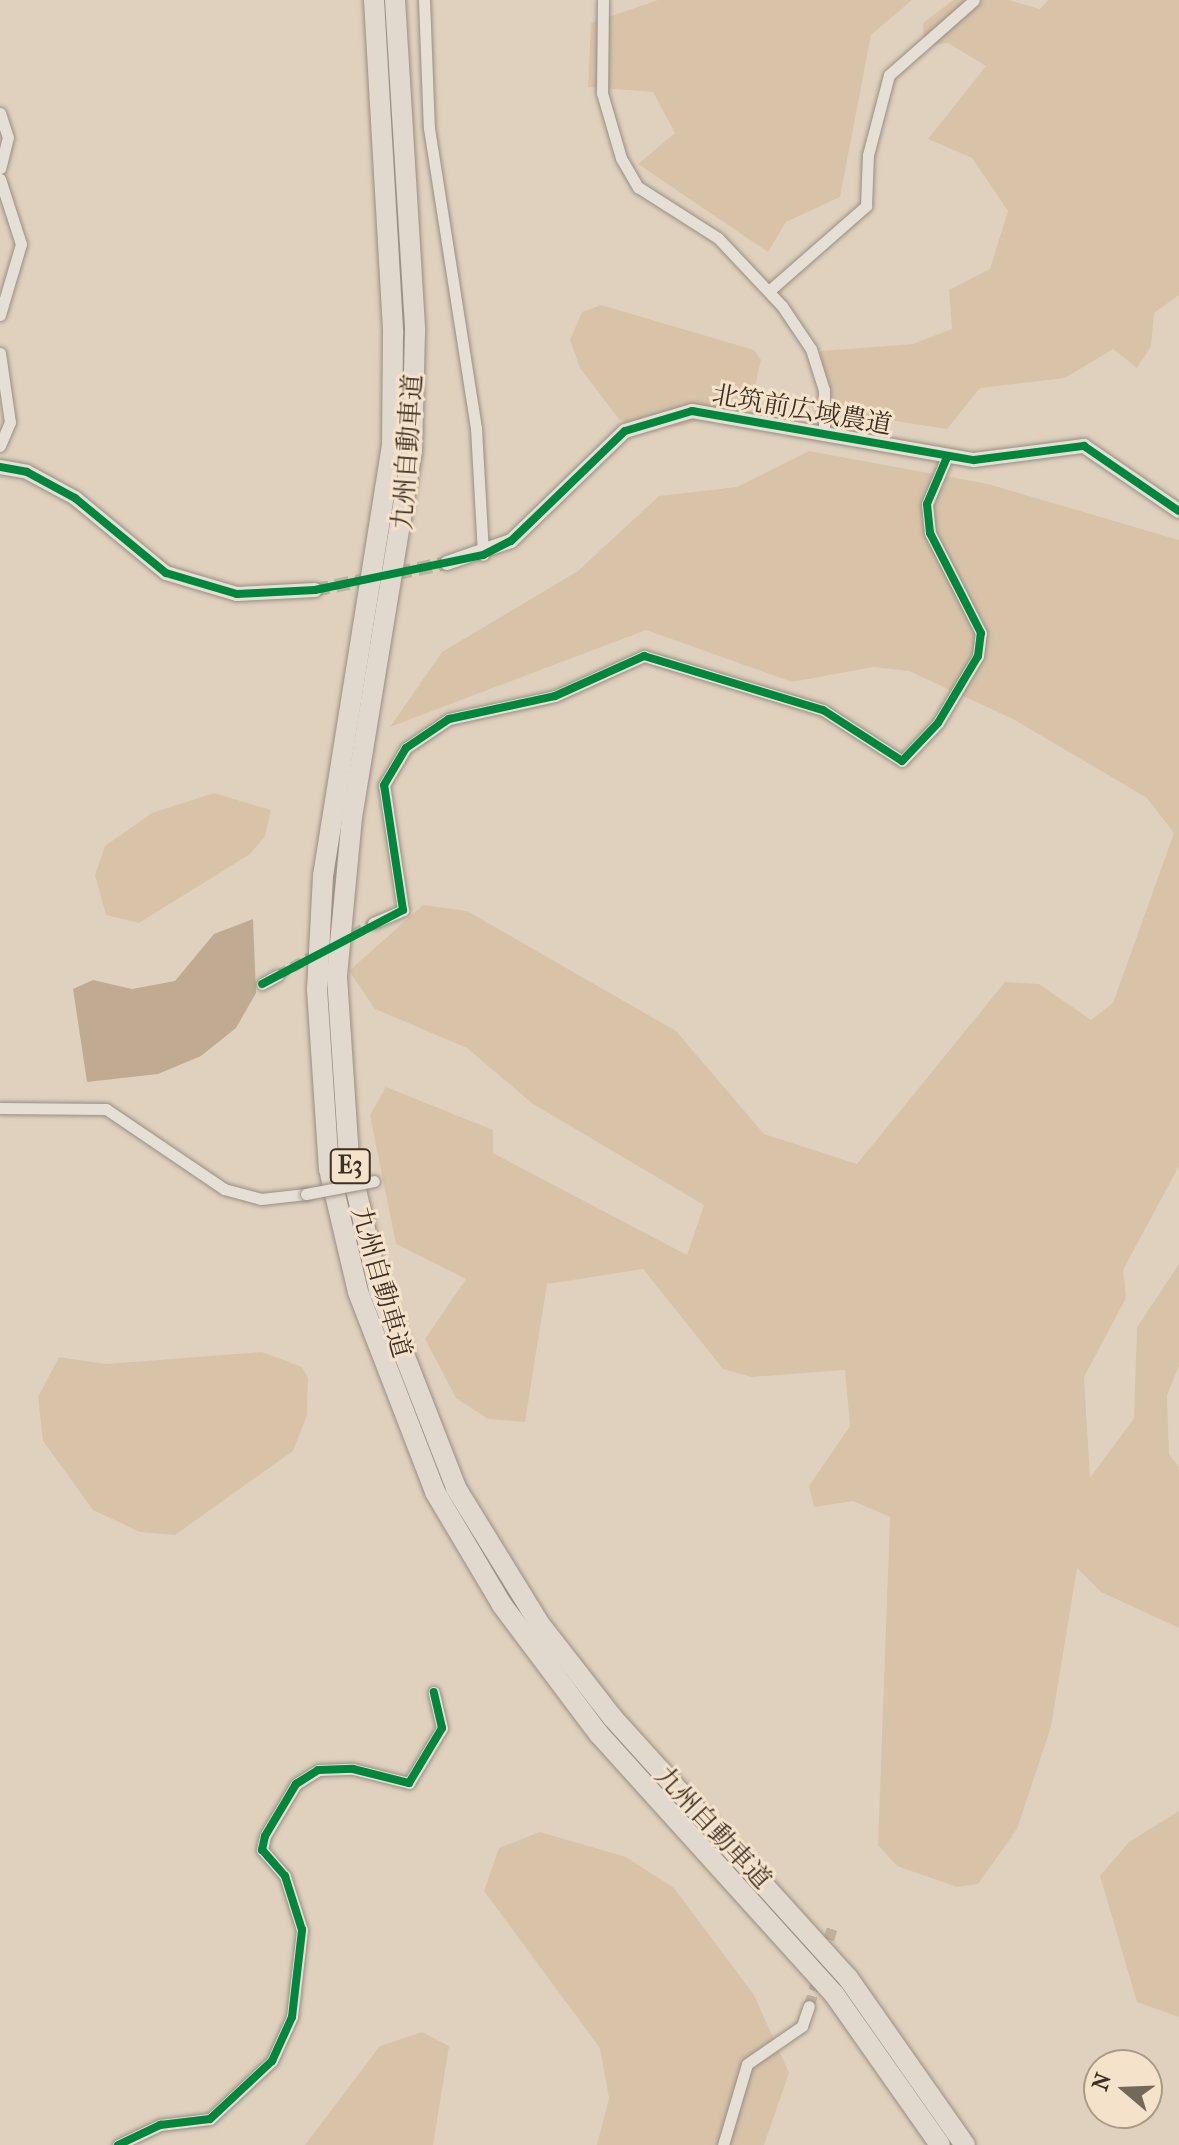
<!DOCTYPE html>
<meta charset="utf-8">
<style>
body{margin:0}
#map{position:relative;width:1179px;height:2145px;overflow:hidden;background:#e0d1be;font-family:"IM FELL French Canon","Noto Serif JP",serif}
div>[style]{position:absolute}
.green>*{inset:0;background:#d8c3a9}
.water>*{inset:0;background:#c0ab92}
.minor-tunnel>*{height:11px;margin-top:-5.5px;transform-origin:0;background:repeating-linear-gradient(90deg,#bfb19f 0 11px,transparent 0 16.5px)}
.tertiary-tunnel>*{height:14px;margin-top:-7px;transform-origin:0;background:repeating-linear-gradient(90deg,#bfb19f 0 14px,transparent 0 21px)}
.roads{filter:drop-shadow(0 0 2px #988e82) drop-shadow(0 0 2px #988e82)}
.minor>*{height:11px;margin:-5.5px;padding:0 5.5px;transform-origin:5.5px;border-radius:5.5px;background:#e6dfd5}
.tertiary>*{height:14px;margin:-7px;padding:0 7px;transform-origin:7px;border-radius:7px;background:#e6dfd5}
.motorway>*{height:20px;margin:-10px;padding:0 10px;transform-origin:10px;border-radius:10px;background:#e2d9ce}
.bridges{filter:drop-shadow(0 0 2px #988e82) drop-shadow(0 0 2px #988e82)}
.minor-bridge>*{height:11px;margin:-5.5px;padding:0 5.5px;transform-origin:5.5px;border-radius:5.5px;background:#e6dfd5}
.cycleway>*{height:8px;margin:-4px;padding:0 4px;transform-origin:4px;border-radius:4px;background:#00873e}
span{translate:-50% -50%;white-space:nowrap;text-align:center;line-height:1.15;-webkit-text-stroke:6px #f5e2cb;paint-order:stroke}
.shield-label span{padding:2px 6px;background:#f5e2cb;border:2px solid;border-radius:6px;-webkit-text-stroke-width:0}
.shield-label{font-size:24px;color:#3c2f23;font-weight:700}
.street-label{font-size:26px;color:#3c2f23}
.north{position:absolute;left:1083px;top:2049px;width:80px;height:80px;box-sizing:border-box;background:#f5e2cb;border:2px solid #ab9a88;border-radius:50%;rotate:289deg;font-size:22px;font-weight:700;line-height:32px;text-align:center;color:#3c2f23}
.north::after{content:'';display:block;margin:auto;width:28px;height:36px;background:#756859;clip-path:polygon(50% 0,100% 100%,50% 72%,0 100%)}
</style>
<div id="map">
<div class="green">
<div style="clip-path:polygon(658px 0,912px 0,871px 35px,840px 197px,786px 222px,768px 252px,638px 164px,675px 133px,653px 92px,588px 87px,591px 23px)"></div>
<div style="clip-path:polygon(953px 0,1008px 0,1040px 9px,1048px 0,1179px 0,1179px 295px,1154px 313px,1151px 346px,1137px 368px,1113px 349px,1065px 378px,980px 388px,947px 429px,818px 409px,821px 351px,913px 344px,952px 329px,949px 290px,990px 269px,1008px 211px,972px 158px,928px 139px,986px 66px,948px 43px,924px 46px,923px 23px)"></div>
<div style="clip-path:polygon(601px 305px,754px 350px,761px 360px,754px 391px,728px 411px,682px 426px,638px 428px,619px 419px,580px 368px,570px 340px,582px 312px)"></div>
<div style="clip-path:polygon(809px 451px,988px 484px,1179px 540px,1179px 1166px,1123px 1270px,1126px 1298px,1084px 1377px,1090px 1478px,1134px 1418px,1137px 1327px,1179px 1264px,1179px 1366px,1167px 1395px,1169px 1454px,1179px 1467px,1179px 1628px,1101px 1592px,1077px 1568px,1051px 1727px,1017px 1829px,978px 1884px,957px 1887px,897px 1866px,878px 1845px,890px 1517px,853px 1501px,814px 1507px,809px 1486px,850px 1426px,845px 1370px,751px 1377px,723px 1369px,643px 1269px,547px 1284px,525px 1422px,488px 1419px,456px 1398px,425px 1339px,466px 1279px,396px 1244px,370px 1115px,386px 1087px,493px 1130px,493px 1153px,687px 1255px,704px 1205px,533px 1104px,467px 1048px,375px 1009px,349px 971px,423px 905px,467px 911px,676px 1031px,764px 1134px,857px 1164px,1005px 982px,1039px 984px,1091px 1020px,1113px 1003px,1174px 833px,1147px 798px,1013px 719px,909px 671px,873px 667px,792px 682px,646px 630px,390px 727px,442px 652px,578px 571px,659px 496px,737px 487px)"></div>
<div style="clip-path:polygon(214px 793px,271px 810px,265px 836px,250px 854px,139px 923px,106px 915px,95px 875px,105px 846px,152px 813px)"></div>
<div style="clip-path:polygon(262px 1352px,302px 1367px,308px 1378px,307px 1415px,293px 1451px,175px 1535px,140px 1532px,93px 1510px,43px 1441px,38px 1397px,59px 1357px,106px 1364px)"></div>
<div style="clip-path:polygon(1179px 1811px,1179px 2017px,1137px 2002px,1100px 1876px,1129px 1842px)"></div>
<div style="clip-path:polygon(540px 1832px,626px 1857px,674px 1888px,754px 1995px,789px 2073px,764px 2145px,597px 2145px,609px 2098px,600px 2048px,484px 1891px,499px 1848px)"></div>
<div style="clip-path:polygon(422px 2032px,449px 2046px,433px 2145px,305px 2145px,380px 2046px)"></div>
</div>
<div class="water">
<div style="clip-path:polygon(253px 919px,256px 993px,236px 1028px,201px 1056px,158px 1074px,87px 1082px,73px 989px,93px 980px,132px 989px,175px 981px,214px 934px)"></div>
</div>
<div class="minor-tunnel">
<div style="left:338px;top:942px;width:40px;rotate:-28deg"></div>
<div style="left:278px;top:975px;width:47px;rotate:-29.3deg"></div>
<div style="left:824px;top:1955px;width:31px;rotate:-73deg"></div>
<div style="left:809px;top:2006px;width:31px;rotate:-73deg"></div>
</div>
<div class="tertiary-tunnel">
<div style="left:315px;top:590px;width:135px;rotate:-11.6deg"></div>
</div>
<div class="roads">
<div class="minor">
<div style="left:424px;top:0;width:128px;rotate:87.8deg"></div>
<div style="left:429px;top:128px;width:304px;rotate:81.1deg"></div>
<div style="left:476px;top:428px;width:127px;rotate:86.8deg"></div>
<div style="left:603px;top:0;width:93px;rotate:90.6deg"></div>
<div style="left:602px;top:93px;width:68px;rotate:73.7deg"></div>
<div style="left:621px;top:158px;width:34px;rotate:60deg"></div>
<div style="left:638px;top:187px;width:95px;rotate:32.5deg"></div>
<div style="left:718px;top:238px;width:93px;rotate:46.7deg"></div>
<div style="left:782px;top:306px;width:52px;rotate:56deg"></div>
<div style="left:811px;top:349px;width:43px;rotate:72.4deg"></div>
<div style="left:824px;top:390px;width:42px;rotate:90deg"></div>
<div style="left:0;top:113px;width:25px;rotate:72deg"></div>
<div style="left:8px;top:137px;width:32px;rotate:104deg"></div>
<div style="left:0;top:179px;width:68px;rotate:72.1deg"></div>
<div style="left:21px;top:244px;width:74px;rotate:106.5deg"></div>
<div style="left:770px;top:290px;width:128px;rotate:-41.2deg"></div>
<div style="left:866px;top:206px;width:51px;rotate:-87.8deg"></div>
<div style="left:868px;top:155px;width:83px;rotate:-75.3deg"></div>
<div style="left:889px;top:75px;width:113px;rotate:-41.4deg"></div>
<div style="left:0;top:353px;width:70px;rotate:81.8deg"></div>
<div style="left:10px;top:422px;width:26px;rotate:113deg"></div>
<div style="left:373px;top:923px;width:33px;rotate:-23deg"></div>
<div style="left:403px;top:910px;width:126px;rotate:-98.6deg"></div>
<div style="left:384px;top:785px;width:43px;rotate:-59.3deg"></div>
<div style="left:406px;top:748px;width:52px;rotate:-34deg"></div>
<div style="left:449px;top:719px;width:108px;rotate:-12.2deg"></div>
<div style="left:555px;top:696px;width:98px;rotate:-24.2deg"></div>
<div style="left:644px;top:656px;width:187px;rotate:16.8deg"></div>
<div style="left:823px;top:710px;width:94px;rotate:32.8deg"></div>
<div style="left:902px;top:761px;width:52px;rotate:-46.5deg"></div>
<div style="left:938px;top:723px;width:78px;rotate:-59.2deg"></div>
<div style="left:978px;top:656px;width:23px;rotate:-83deg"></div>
<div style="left:981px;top:633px;width:112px;rotate:-117deg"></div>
<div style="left:930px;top:533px;width:29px;rotate:-96deg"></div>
<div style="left:927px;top:504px;width:51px;rotate:-66.9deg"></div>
<div style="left:262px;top:984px;width:18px;rotate:-29deg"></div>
<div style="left:0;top:1108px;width:106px;rotate:0.5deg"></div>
<div style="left:106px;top:1109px;width:143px;rotate:34.1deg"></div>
<div style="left:224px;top:1189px;width:38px;rotate:15deg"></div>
<div style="left:261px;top:1199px;width:45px;rotate:-6.3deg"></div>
<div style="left:118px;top:2145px;width:47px;rotate:-25.5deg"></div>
<div style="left:160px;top:2125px;width:50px;rotate:-6.8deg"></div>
<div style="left:210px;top:2119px;width:85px;rotate:-43.1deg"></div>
<div style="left:272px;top:2061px;width:48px;rotate:-65.6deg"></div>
<div style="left:292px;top:2017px;width:88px;rotate:-83.4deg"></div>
<div style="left:302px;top:1930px;width:57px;rotate:-107.5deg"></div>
<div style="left:285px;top:1876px;width:35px;rotate:-131deg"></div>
<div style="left:262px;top:1850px;width:14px;rotate:-78deg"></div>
<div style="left:265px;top:1836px;width:61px;rotate:-59.2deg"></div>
<div style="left:296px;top:1784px;width:26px;rotate:-32deg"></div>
<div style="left:318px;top:1770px;width:35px;rotate:-2deg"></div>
<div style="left:353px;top:1769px;width:58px;rotate:14deg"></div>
<div style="left:409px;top:1783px;width:64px;rotate:-59deg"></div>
<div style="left:442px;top:1728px;width:37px;rotate:-103deg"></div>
<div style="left:723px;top:2145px;width:84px;rotate:-73.5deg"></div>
<div style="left:747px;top:2064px;width:67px;rotate:-34.6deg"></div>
<div style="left:802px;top:2026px;width:21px;rotate:-71deg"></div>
</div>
<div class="tertiary">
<div style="left:0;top:467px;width:27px;rotate:10deg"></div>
<div style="left:27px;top:472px;width:55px;rotate:28.4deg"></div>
<div style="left:75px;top:498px;width:118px;rotate:39.5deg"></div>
<div style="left:166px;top:573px;width:74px;rotate:16.5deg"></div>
<div style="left:237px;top:594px;width:78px;rotate:-2.9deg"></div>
<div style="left:447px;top:563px;width:68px;rotate:-19deg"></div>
<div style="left:511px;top:541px;width:158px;rotate:-44deg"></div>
<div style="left:625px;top:431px;width:70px;rotate:-16.6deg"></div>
<div style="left:692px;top:411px;width:286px;rotate:9.9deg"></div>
<div style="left:974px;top:460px;width:111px;rotate:-7.3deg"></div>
<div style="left:1084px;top:446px;width:115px;rotate:34.4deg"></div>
</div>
<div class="motorway">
<div style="left:374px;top:0;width:335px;rotate:86.7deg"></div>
<div style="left:393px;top:334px;width:111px;rotate:90.5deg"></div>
<div style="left:392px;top:445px;width:436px;rotate:99.1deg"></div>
<div style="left:323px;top:876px;width:113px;rotate:93deg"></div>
<div style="left:317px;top:989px;width:180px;rotate:86.2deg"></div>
<div style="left:329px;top:1169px;width:126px;rotate:76.7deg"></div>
<div style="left:358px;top:1292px;width:214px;rotate:68.9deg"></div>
<div style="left:435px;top:1492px;width:131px;rotate:59.3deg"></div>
<div style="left:502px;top:1605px;width:161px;rotate:53.1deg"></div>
<div style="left:599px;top:1734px;width:350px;rotate:47.9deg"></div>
<div style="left:834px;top:1994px;width:184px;rotate:54.9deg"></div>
<div style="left:395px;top:0;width:332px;rotate:86.5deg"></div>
<div style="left:415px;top:331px;width:120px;rotate:91.4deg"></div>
<div style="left:412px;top:451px;width:371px;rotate:99.3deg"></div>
<div style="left:352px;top:817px;width:161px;rotate:95.4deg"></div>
<div style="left:337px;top:977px;width:182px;rotate:86.2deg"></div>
<div style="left:349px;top:1159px;width:134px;rotate:77.1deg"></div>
<div style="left:379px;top:1290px;width:212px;rotate:68.7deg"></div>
<div style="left:456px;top:1488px;width:158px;rotate:58.4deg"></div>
<div style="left:539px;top:1623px;width:120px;rotate:52.1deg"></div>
<div style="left:613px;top:1718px;width:350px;rotate:47.9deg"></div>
<div style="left:848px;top:1978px;width:204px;rotate:55deg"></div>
</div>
</div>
<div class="bridges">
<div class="minor-bridge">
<div style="left:306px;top:1194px;width:69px;rotate:-10.8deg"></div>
</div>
</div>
<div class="cycleway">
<div style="left:0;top:467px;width:27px;rotate:10deg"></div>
<div style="left:27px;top:472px;width:55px;rotate:28.4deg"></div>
<div style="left:75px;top:498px;width:118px;rotate:39.5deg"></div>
<div style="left:166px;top:573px;width:74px;rotate:16.5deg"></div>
<div style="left:237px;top:594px;width:78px;rotate:-2.9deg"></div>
<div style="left:315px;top:590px;width:172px;rotate:-11.8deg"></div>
<div style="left:483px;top:555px;width:31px;rotate:-27deg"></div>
<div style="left:511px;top:541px;width:158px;rotate:-44deg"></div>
<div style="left:625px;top:431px;width:70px;rotate:-16.6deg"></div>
<div style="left:692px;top:411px;width:286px;rotate:9.9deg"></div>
<div style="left:974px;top:460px;width:111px;rotate:-7.3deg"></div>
<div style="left:1084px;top:446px;width:115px;rotate:34.4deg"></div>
<div style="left:262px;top:984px;width:159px;rotate:-27.7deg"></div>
<div style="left:403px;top:910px;width:126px;rotate:-98.6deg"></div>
<div style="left:384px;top:785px;width:43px;rotate:-59.3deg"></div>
<div style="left:406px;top:748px;width:52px;rotate:-34deg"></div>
<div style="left:449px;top:719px;width:108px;rotate:-12.2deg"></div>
<div style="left:555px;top:696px;width:98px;rotate:-24.2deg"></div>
<div style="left:644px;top:656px;width:187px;rotate:16.8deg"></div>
<div style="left:823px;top:710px;width:94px;rotate:32.8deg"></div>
<div style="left:902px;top:761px;width:52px;rotate:-46.5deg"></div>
<div style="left:938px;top:723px;width:78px;rotate:-59.2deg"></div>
<div style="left:978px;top:656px;width:23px;rotate:-83deg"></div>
<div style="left:981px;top:633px;width:112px;rotate:-117deg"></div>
<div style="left:930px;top:533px;width:29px;rotate:-96deg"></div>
<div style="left:927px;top:504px;width:51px;rotate:-66.9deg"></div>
<div style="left:118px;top:2145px;width:47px;rotate:-25.5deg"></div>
<div style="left:160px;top:2125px;width:50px;rotate:-6.8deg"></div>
<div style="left:210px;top:2119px;width:85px;rotate:-43.1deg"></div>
<div style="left:272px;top:2061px;width:48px;rotate:-65.6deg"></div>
<div style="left:292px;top:2017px;width:88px;rotate:-83.4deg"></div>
<div style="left:302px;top:1930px;width:57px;rotate:-107.5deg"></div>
<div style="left:285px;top:1876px;width:35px;rotate:-131deg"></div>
<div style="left:262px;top:1850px;width:14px;rotate:-78deg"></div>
<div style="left:265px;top:1836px;width:61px;rotate:-59.2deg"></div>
<div style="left:296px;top:1784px;width:26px;rotate:-32deg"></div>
<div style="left:318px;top:1770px;width:35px;rotate:-2deg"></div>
<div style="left:353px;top:1769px;width:58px;rotate:14deg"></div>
<div style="left:409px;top:1783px;width:64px;rotate:-59deg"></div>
<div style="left:442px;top:1728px;width:37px;rotate:-103deg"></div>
</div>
<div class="shield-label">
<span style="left:350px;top:1166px">E3</span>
</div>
<div class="street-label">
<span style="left:802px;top:410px;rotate:10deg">北筑前広域農道</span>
<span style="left:408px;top:452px;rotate:-86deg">九州自動車道</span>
<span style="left:381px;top:1282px;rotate:74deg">九州自動車道</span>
<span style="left:713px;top:1828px;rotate:47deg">九州自動車道</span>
</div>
<div class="north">N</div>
</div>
